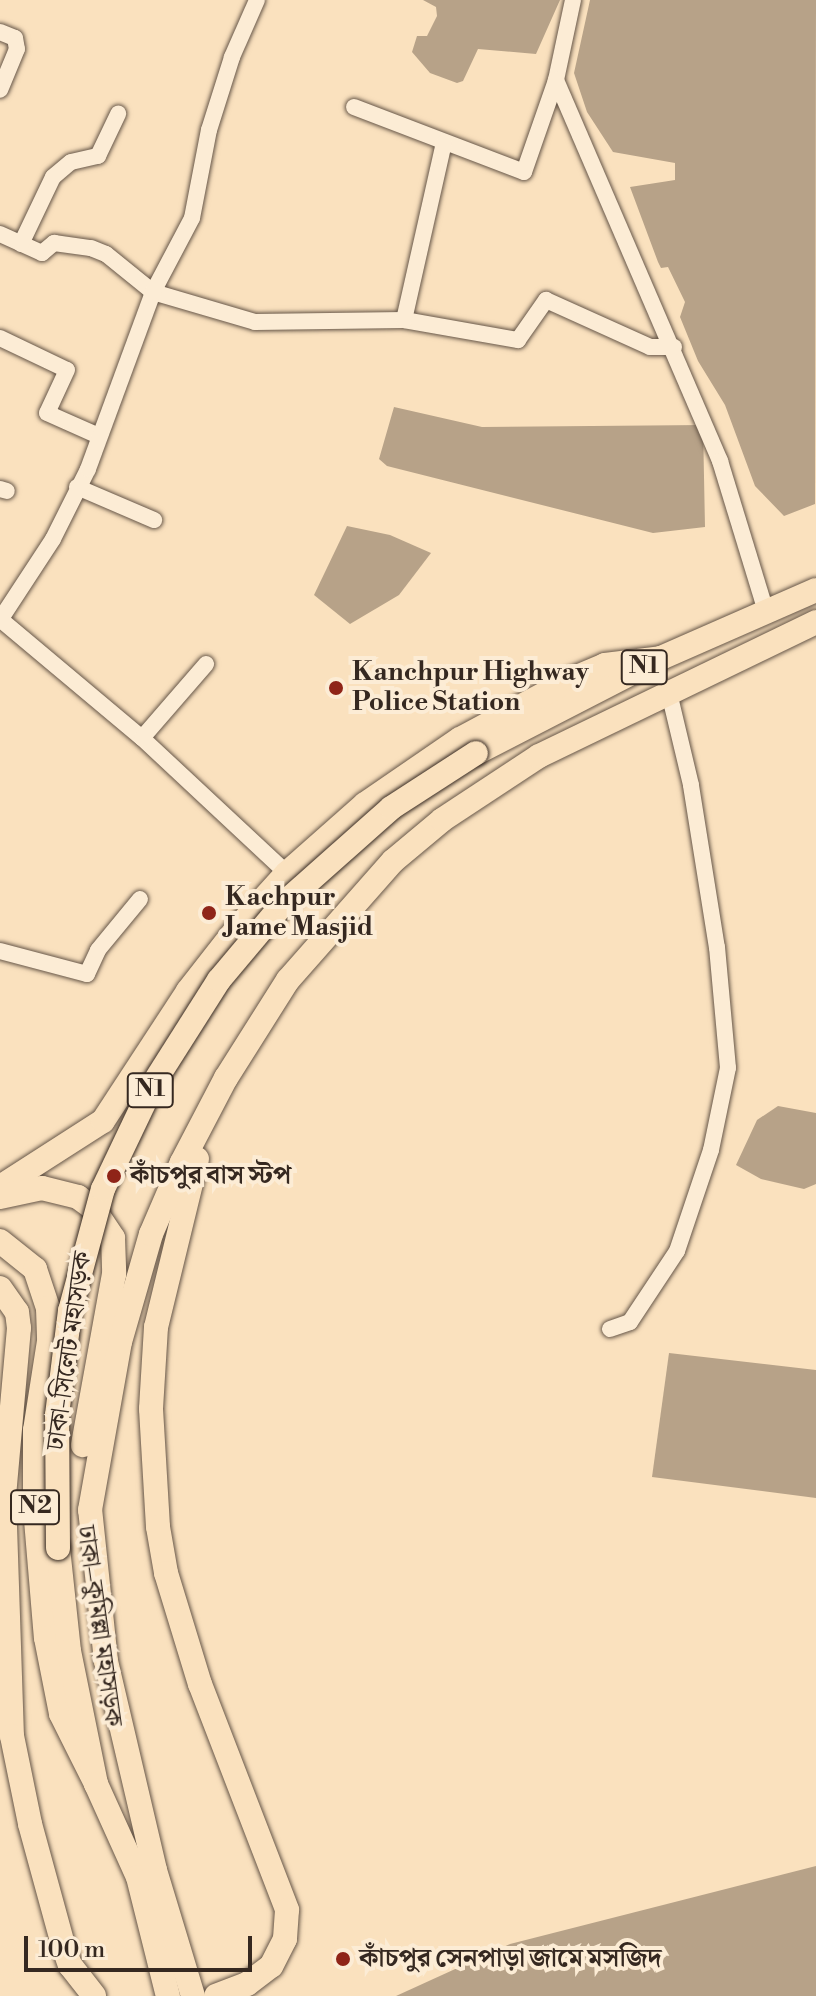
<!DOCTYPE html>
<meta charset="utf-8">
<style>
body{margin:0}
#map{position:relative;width:816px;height:1996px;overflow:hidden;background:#fae1be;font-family:"Libre Bodoni","Noto Serif Bengali",serif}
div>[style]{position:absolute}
.water>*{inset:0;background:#b7a288}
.roads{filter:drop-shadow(0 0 2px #665648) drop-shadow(0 0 2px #665648)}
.minor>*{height:16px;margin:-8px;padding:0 8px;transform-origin:8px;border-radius:8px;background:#fcecd5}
.highway>*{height:24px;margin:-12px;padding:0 12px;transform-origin:12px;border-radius:12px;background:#fae1be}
.bridges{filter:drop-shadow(0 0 2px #352820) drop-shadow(0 0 2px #352820)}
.highway-bridge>*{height:24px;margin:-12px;padding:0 12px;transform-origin:12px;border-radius:12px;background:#fae1be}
.dots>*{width:22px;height:22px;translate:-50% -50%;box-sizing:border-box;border:4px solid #fcecd5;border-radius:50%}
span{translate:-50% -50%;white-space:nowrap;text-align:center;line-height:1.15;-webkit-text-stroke:8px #fcecd5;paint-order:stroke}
.shield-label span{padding:2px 6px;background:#fcecd5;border:2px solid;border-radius:6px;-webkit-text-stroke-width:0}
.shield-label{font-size:24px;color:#352820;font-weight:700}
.poi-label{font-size:26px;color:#352820;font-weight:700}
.left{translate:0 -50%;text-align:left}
.street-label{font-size:26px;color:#352820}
.scale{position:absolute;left:24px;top:1936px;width:228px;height:36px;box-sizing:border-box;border:4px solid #352820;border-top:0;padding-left:10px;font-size:24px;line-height:28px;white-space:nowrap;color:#352820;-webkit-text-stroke:6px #fcecd5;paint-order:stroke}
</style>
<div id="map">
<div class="water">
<div style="clip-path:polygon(423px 0,560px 0,536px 54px,478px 49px,463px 81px,457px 83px,430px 73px,412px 52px,417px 36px,427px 36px,437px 16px,436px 7px)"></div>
<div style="clip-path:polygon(590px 0,816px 0,815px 504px,784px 516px,755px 486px,725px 405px,698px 361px,680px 317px,685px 302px,668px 267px,661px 268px,658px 262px,630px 187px,675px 180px,675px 163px,613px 152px,587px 112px,574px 73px)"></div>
<div style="clip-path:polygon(394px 407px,482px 427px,703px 425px,705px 527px,653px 533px,387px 466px,379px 459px)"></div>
<div style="clip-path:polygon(347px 526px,390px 535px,431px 553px,399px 595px,350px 624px,314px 595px)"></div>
<div style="clip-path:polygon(778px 1106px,816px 1113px,816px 1184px,804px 1189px,761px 1179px,736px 1165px,757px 1120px)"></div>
<div style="clip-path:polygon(669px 1353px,816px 1370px,816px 1498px,652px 1477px)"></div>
<div style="clip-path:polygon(816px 1866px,816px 1996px,396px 1996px,510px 1944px)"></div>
</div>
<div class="roads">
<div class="minor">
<div style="left:573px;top:0;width:82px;rotate:102deg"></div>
<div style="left:556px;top:80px;width:415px;rotate:66.7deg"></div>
<div style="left:720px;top:461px;width:157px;rotate:73deg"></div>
<div style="left:0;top:32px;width:16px;rotate:22deg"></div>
<div style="left:15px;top:38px;width:11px;rotate:80deg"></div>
<div style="left:17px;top:49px;width:44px;rotate:112.5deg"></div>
<div style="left:354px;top:107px;width:182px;rotate:20.9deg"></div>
<div style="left:524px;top:172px;width:97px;rotate:-70.8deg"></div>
<div style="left:0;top:234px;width:46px;rotate:24.3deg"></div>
<div style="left:42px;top:253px;width:16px;rotate:-40deg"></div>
<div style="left:54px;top:243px;width:37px;rotate:8deg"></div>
<div style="left:91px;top:248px;width:16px;rotate:22deg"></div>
<div style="left:106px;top:254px;width:60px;rotate:39deg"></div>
<div style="left:153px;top:292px;width:106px;rotate:16.4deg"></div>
<div style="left:255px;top:322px;width:149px;rotate:-0.8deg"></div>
<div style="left:404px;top:320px;width:116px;rotate:10deg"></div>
<div style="left:518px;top:340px;width:49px;rotate:-55deg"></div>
<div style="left:546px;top:300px;width:114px;rotate:24.3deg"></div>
<div style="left:650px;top:347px;width:24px"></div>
<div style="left:21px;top:244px;width:74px;rotate:-64.5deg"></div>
<div style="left:53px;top:177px;width:23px;rotate:-40deg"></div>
<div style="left:71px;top:162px;width:28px;rotate:-13deg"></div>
<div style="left:98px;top:156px;width:47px;rotate:-64.5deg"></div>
<div style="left:404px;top:320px;width:181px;rotate:-77.3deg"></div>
<div style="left:0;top:338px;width:74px;rotate:25.5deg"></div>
<div style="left:67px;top:370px;width:47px;rotate:114.9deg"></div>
<div style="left:47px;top:413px;width:57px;rotate:23.9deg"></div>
<div style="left:77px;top:487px;width:84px;rotate:23.2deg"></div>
<div style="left:0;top:489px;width:7px;rotate:16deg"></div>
<div style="left:0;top:619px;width:185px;rotate:40deg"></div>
<div style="left:142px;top:738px;width:198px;rotate:43deg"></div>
<div style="left:0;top:620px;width:97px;rotate:-56.8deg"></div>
<div style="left:53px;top:539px;width:78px;rotate:-63.4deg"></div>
<div style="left:88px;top:469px;width:189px;rotate:-69.8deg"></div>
<div style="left:153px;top:292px;width:84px;rotate:-62.2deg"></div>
<div style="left:192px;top:218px;width:90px;rotate:-79.1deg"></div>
<div style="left:209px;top:130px;width:77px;rotate:-72.5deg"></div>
<div style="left:232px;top:57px;width:62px;rotate:-66.3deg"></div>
<div style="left:142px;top:738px;width:98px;rotate:-49.1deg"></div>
<div style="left:0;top:951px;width:90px;rotate:14.8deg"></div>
<div style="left:87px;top:974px;width:26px;rotate:-65deg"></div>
<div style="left:98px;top:950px;width:66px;rotate:-50.5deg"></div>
<div style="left:610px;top:1329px;width:21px;rotate:-19deg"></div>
<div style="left:630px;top:1322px;width:85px;rotate:-56.5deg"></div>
<div style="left:677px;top:1251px;width:107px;rotate:-71.4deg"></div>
<div style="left:711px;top:1150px;width:84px;rotate:-78.3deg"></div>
<div style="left:728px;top:1068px;width:121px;rotate:-95.2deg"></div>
<div style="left:717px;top:948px;width:165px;rotate:-99.1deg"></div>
<div style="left:691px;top:785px;width:95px;rotate:-103.4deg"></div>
</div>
<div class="highway">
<div style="left:476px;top:753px;width:208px;rotate:-27.2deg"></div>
<div style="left:661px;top:658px;width:169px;rotate:-23.7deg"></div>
<div style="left:197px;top:1159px;width:173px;rotate:103.7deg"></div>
<div style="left:156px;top:1327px;width:82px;rotate:93.5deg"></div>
<div style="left:151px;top:1409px;width:118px;rotate:86.6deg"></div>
<div style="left:158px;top:1527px;width:47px;rotate:80.1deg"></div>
<div style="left:166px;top:1573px;width:116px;rotate:73deg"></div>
<div style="left:200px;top:1684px;width:242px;rotate:68.9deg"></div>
<div style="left:287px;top:1910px;width:29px;rotate:94deg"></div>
<div style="left:285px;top:1939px;width:30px;rotate:117deg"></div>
<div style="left:271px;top:1966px;width:30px;rotate:143deg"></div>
<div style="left:247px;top:1984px;width:33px;rotate:159deg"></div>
<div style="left:0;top:1187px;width:122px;rotate:-32.7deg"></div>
<div style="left:103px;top:1121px;width:155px;rotate:-56.8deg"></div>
<div style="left:188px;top:991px;width:81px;rotate:-52deg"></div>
<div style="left:238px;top:927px;width:73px;rotate:-47.8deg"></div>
<div style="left:287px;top:873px;width:104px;rotate:-41.5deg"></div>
<div style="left:365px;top:804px;width:115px;rotate:-34.4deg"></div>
<div style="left:460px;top:739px;width:127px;rotate:-28.2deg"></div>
<div style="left:572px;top:679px;width:36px;rotate:-23deg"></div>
<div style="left:605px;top:665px;width:56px;rotate:-7.1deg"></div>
<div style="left:0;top:1197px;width:43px;rotate:-12.1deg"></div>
<div style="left:42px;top:1188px;width:37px;rotate:14deg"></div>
<div style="left:78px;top:1197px;width:19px;rotate:36deg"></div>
<div style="left:93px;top:1208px;width:36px;rotate:56deg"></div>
<div style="left:113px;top:1238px;width:36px;rotate:88deg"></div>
<div style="left:114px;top:1274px;width:174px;rotate:100.3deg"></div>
<div style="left:0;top:1241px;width:45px;rotate:38.7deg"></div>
<div style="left:35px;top:1269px;width:41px;rotate:71.6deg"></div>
<div style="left:48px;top:1308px;width:33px;rotate:88deg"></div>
<div style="left:49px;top:1341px;width:90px;rotate:98.9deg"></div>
<div style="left:35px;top:1430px;width:78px;rotate:90deg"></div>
<div style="left:35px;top:1508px;width:130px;rotate:85.2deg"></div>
<div style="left:46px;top:1638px;width:77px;rotate:78.8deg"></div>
<div style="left:61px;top:1714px;width:78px;rotate:63.4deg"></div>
<div style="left:0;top:1288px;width:29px;rotate:55deg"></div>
<div style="left:17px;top:1312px;width:16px;rotate:83deg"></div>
<div style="left:19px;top:1328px;width:169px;rotate:95.1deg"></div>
<div style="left:4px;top:1496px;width:240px;rotate:88.1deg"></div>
<div style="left:12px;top:1736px;width:90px;rotate:78.4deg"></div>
<div style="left:30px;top:1824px;width:129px;rotate:74.7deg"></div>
<div style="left:64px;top:1948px;width:18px;rotate:71deg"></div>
<div style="left:70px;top:1965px;width:39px;rotate:52deg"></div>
<div style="left:58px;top:1548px;width:104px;rotate:83.9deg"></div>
<div style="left:69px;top:1651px;width:136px;rotate:78.5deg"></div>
<div style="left:96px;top:1784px;width:102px;rotate:65.7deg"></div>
<div style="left:138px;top:1877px;width:123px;rotate:75.9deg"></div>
<div style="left:193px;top:1996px;width:132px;rotate:-106.8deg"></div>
<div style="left:155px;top:1870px;width:215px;rotate:-103.2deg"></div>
<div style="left:106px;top:1661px;width:152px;rotate:-96deg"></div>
<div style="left:90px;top:1510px;width:171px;rotate:-79.9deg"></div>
<div style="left:120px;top:1342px;width:112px;rotate:-74deg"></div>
<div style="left:151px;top:1234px;width:78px;rotate:-66.7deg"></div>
<div style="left:182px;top:1162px;width:95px;rotate:-62.4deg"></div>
<div style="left:226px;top:1078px;width:116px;rotate:-57.7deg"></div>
<div style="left:288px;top:980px;width:159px;rotate:-48.6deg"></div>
<div style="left:393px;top:861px;width:64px;rotate:-39.9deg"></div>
<div style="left:442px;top:820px;width:116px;rotate:-33.4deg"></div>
<div style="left:539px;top:756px;width:308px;rotate:-25.8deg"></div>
</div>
</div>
<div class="bridges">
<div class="highway-bridge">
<div style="left:58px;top:1548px;width:133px;rotate:-90.4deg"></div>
<div style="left:57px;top:1415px;width:105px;rotate:-82.9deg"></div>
<div style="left:70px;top:1311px;width:126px;rotate:-74.9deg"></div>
<div style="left:103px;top:1189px;width:116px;rotate:-64.5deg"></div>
<div style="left:153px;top:1084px;width:123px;rotate:-57.6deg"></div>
<div style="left:219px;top:980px;width:99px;rotate:-49.9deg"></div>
<div style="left:283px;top:904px;width:144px;rotate:-41.6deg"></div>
<div style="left:391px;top:808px;width:101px;rotate:-32.9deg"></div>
</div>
</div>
<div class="dots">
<div style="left:336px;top:688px;background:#8f2418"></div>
<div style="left:209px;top:913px;background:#8f2418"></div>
<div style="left:114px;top:1176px;background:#8f2418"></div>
<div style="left:343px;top:1959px;background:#8f2418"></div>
</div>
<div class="shield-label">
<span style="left:644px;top:667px">N1</span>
<span style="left:150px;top:1090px">N1</span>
<span style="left:35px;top:1507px">N2</span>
</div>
<div class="poi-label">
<span class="left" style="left:352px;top:688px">Kanchpur Highway<br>Police Station</span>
<span class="left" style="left:225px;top:913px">Kachpur<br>Jame Masjid</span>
<span class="left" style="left:130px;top:1176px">কাঁচপুর বাস স্টপ</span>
<span class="left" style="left:359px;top:1959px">কাঁচপুর সেনপাড়া জামে মসজিদ</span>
</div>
<div class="street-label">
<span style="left:70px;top:1351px;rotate:-82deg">ঢাকা-সিলেট মহাসড়ক</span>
<span style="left:99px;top:1626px;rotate:82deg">ঢাকা–কুমিল্লা মহাসড়ক</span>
</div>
<div class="scale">100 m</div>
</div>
